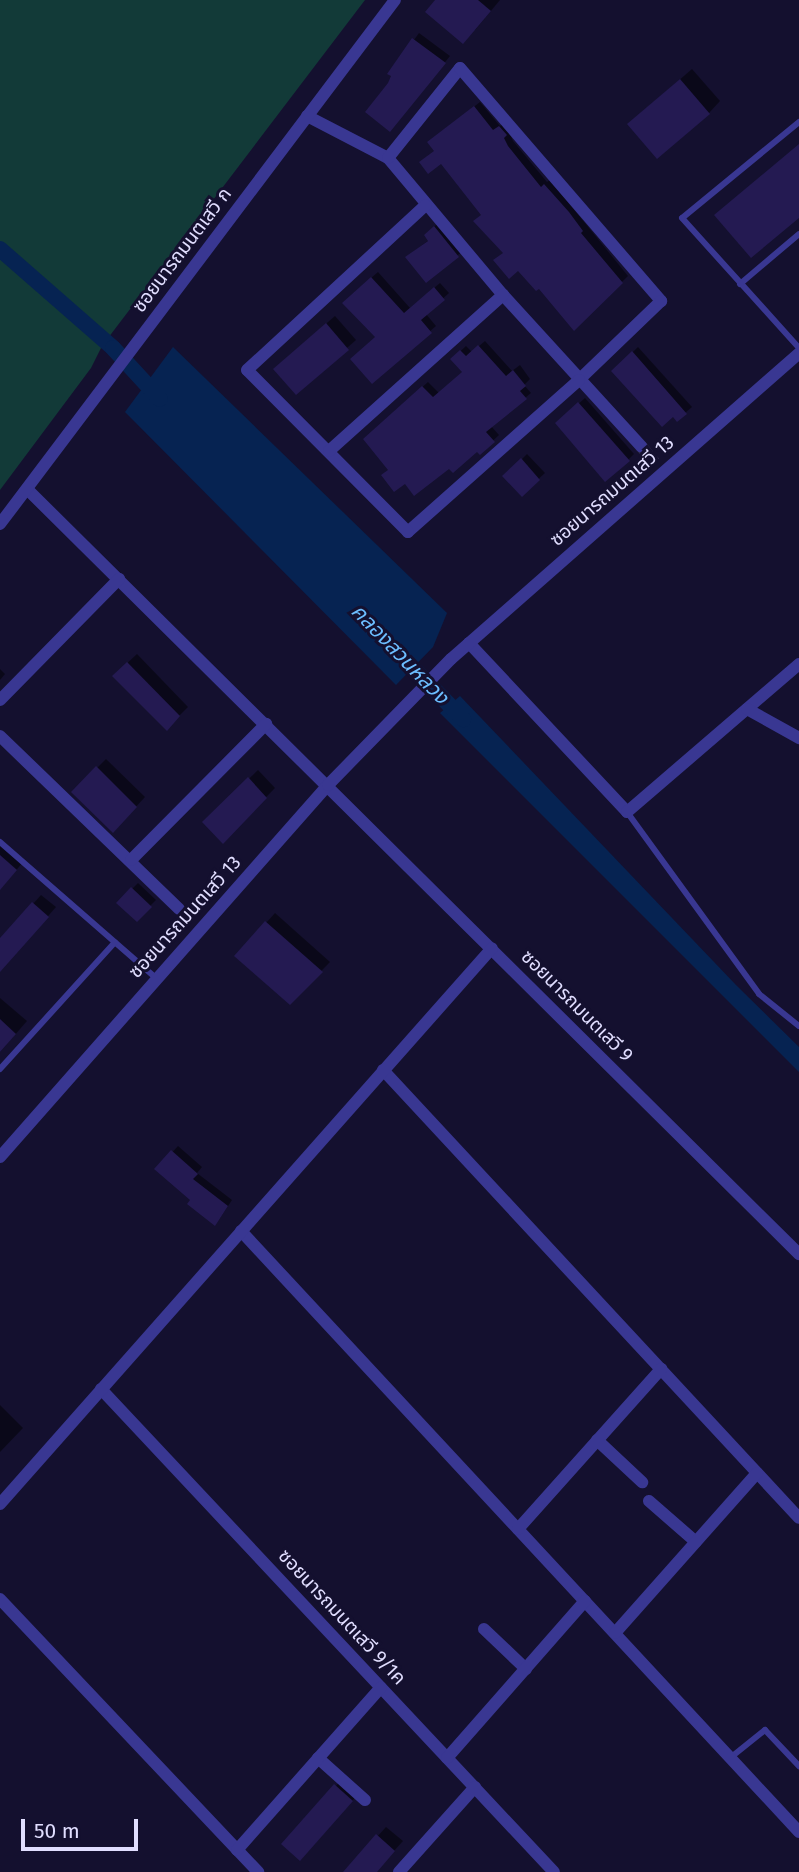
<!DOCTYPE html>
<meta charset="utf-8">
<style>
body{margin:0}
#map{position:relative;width:799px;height:1872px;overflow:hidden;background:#14102f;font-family:"Fira Sans","Noto Sans Thai",sans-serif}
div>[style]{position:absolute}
.green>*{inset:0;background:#123a38}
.water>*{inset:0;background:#062352}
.shadow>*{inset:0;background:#0007}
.canal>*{height:16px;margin:-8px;padding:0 8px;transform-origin:8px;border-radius:8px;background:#062352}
.building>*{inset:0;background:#241a52}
.street-tunnel>*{height:12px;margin-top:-6px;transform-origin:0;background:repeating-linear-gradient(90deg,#332f4e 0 12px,transparent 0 18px)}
.lane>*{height:6px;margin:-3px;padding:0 3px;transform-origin:3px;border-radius:3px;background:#393792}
.street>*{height:12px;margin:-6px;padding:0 6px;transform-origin:6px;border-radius:6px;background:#393792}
span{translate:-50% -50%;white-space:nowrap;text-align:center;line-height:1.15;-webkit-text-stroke:6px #14102f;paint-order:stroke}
.street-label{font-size:19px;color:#e1deff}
.water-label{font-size:21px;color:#6cbdff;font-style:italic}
.scale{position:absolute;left:21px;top:1819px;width:117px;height:32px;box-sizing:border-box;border:4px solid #e1deff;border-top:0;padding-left:9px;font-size:21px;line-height:24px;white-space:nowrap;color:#e1deff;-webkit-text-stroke:5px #14102f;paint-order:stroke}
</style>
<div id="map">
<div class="green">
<div style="clip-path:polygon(0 0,365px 0,102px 346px,91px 368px,0 490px)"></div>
</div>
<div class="water">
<div style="clip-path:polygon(173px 347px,447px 613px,433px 647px,396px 685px,125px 412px)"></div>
<div style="clip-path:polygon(460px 696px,736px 985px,799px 1047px,799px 1072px,440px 713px)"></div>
</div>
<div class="shadow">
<div style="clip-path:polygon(438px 0,500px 0,475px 30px)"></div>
<div style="clip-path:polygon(419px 33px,450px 56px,395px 124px,390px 84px,393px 75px,390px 73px)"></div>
<div style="clip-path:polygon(692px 69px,720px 101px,709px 113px,641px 113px)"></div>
<div style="clip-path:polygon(480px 102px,500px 126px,505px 122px,513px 141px,547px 182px,550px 180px,628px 276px,574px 329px,539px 287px,505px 252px,482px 214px,436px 150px,435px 137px)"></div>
<div style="clip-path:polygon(440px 222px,464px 250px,426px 281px,413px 252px,429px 240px,431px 229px)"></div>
<div style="clip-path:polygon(378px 272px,410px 308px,440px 283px,449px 293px,426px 314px,436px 326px,372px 381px,377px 337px,349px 297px)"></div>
<div style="clip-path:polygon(335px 316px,356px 340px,296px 393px,284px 360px)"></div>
<div style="clip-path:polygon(485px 341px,512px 371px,520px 365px,530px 379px,524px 385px,531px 393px,491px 426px,499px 435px,480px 453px,477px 450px,450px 467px,390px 469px,371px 433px,428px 382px,439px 393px,464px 371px,452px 359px,466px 346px,472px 352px)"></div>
<div style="clip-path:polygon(638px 347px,692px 407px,678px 419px,613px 371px)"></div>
<div style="clip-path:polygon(585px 398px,634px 454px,628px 460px,557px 423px)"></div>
<div style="clip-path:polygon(527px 454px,545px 473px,522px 494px,505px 476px)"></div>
<div style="clip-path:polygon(137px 654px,188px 707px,167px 728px,123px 667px)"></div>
<div style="clip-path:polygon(0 669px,5px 674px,0 680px)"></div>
<div style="clip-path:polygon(106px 759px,145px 797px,122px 822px,73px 792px)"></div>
<div style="clip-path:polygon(258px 770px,275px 788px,223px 841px,204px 822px)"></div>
<div style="clip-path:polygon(0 840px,24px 861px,0 889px)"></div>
<div style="clip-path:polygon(138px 883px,156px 900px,137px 919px,118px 903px)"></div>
<div style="clip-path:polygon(41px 895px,56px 907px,14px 955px,0 959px,0 941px)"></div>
<div style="clip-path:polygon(275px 913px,330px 962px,290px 1003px,236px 956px)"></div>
<div style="clip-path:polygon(0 998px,27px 1021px,0 1052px)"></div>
<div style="clip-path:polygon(178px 1146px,202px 1167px,197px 1173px,232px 1200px,220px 1218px,157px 1169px)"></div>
<div style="clip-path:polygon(0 1405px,23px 1428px,0 1452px)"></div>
<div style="clip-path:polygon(344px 1777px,360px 1792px,309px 1850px,336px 1786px)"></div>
<div style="clip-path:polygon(386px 1827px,403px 1841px,375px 1872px,345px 1872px)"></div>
</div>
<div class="canal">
<div style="left:0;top:249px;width:150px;rotate:41.2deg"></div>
<div style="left:113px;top:348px;width:69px;rotate:47.3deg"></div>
<div style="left:398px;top:653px;width:93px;rotate:45.4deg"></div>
</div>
<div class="building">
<div style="clip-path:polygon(435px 0,478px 0,491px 11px,463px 44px,425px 12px)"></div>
<div style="clip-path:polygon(412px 38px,446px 63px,390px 132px,365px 112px,388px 83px,391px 76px,387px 74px)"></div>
<div style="clip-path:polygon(680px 79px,710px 114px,657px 159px,627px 124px)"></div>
<div style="clip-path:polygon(474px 106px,493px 130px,499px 126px,507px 135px,504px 138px,508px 146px,541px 187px,544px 184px,569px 212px,583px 231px,581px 233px,623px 283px,574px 331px,539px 289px,536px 291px,518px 271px,509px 279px,493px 260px,503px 253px,473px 221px,481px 215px,441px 164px,428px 174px,419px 162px,434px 151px,427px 142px)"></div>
<div style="clip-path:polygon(799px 144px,799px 218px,751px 258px,714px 215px)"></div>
<div style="clip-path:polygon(434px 226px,459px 257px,426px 283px,405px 257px,428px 241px,424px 235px)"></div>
<div style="clip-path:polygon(371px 277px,404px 313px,434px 287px,445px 300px,421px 320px,432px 333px,372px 384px,350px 359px,375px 337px,342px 303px)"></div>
<div style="clip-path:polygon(326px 323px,349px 350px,296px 395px,273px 369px)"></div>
<div style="clip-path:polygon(478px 345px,506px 376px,513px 370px,526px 386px,520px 391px,527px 399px,486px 432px,495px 442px,480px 455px,477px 452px,453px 473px,449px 469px,414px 496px,405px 484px,394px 492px,381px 475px,388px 470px,363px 439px,422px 386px,433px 397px,462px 372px,450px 359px,460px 350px,466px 356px)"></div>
<div style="clip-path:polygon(632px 351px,687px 414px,677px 422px,673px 417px,662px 427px,611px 371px)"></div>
<div style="clip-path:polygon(578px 402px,630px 461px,605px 482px,555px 423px)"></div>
<div style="clip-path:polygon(521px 458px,540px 480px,522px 497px,502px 476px)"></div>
<div style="clip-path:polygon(127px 662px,180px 716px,167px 731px,112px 676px)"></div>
<div style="clip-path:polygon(96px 766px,137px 807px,113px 833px,71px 792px)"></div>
<div style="clip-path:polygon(248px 777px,267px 798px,223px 844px,202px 822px)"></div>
<div style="clip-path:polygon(0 855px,17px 870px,0 890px)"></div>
<div style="clip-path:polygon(131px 887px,152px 907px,137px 922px,116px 903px)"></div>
<div style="clip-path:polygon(32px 902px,49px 917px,0 972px,0 938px)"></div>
<div style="clip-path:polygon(265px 921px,323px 972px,290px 1005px,234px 956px)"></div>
<div style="clip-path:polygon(0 1019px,16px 1034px,0 1052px)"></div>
<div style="clip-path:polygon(171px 1150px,198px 1174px,193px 1179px,228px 1206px,215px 1226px,187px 1204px,190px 1200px,154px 1169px)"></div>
<div style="clip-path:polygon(334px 1784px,353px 1801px,300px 1861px,281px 1844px)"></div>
<div style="clip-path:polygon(376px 1834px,395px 1851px,377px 1872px,343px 1872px)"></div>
</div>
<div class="street-tunnel">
<div style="left:641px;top:446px;width:21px;rotate:51deg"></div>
</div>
<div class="lane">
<div style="left:799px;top:122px;width:151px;rotate:140.6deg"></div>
<div style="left:682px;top:218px;width:175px;rotate:48deg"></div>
<div style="left:740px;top:284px;width:77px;rotate:-40.3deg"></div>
<div style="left:627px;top:812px;width:225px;rotate:54deg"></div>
<div style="left:759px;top:994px;width:51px;rotate:38.7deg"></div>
<div style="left:0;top:842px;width:207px;rotate:41.1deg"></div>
<div style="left:0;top:1069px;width:171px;rotate:-47.8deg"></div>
<div style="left:730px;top:1758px;width:45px;rotate:-38.7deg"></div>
<div style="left:765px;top:1730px;width:50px;rotate:46.6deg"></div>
</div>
<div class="street">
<div style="left:307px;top:116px;width:91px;rotate:27.4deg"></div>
<div style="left:388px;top:158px;width:179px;rotate:50deg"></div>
<div style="left:503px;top:295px;width:205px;rotate:47.6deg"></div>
<div style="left:388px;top:158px;width:115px;rotate:-51.3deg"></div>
<div style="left:460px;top:68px;width:308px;rotate:49.2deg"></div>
<div style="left:661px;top:301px;width:114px;rotate:136.1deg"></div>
<div style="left:579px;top:380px;width:229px;rotate:138.4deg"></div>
<div style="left:408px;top:532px;width:228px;rotate:-134.8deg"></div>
<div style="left:247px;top:370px;width:243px;rotate:-42.7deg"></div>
<div style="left:329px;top:451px;width:234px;rotate:-41.9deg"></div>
<div style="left:27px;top:489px;width:1087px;rotate:44.74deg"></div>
<div style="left:0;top:524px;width:656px;rotate:-52.99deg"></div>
<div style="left:469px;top:643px;width:231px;rotate:46.9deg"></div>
<div style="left:627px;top:812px;width:227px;rotate:-40.7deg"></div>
<div style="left:0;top:700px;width:170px;rotate:-45.5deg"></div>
<div style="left:747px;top:709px;width:60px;rotate:29.1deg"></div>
<div style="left:0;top:736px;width:249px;rotate:44deg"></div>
<div style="left:131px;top:860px;width:192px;rotate:-45.2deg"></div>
<div style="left:383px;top:1070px;width:611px;rotate:47.12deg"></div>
<div style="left:0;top:1157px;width:496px;rotate:-48.6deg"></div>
<div style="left:328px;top:785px;width:176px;rotate:-45.7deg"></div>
<div style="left:451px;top:659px;width:463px;rotate:-41.3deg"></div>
<div style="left:241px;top:1231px;width:820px;rotate:47.12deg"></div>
<div style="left:101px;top:1389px;width:662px;rotate:46.84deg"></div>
<div style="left:597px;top:1440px;width:62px;rotate:43deg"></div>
<div style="left:649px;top:1501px;width:62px;rotate:41.1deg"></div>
<div style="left:0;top:1504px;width:742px;rotate:-48.49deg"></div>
<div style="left:518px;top:1529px;width:215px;rotate:-48.2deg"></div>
<div style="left:0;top:1599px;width:376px;rotate:46.6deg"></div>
<div style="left:484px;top:1629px;width:58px;rotate:43.6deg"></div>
<div style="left:615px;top:1633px;width:214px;rotate:-48.4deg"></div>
<div style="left:318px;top:1758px;width:63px;rotate:41.8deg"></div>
<div style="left:447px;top:1758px;width:209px;rotate:-48.7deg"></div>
<div style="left:237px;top:1850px;width:217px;rotate:-48.5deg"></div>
<div style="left:399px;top:1872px;width:114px;rotate:-48.2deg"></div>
</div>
<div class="street-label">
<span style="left:182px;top:250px;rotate:-53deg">ซอยนารถมนตเสวี ก</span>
<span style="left:612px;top:491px;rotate:-41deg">ซอยนารถมนตเสวี 13</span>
<span style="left:185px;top:917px;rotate:-48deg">ซอยนารถมนตเสวี 13</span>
<span style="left:577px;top:1006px;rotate:45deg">ซอยนารถมนตเสวี 9</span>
<span style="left:342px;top:1617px;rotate:47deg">ซอยนารถมนตเสวี 9/1ค</span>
</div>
<div class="water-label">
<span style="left:400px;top:654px;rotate:46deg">คลองสวนหลวง</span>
</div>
<div class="scale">50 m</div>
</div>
